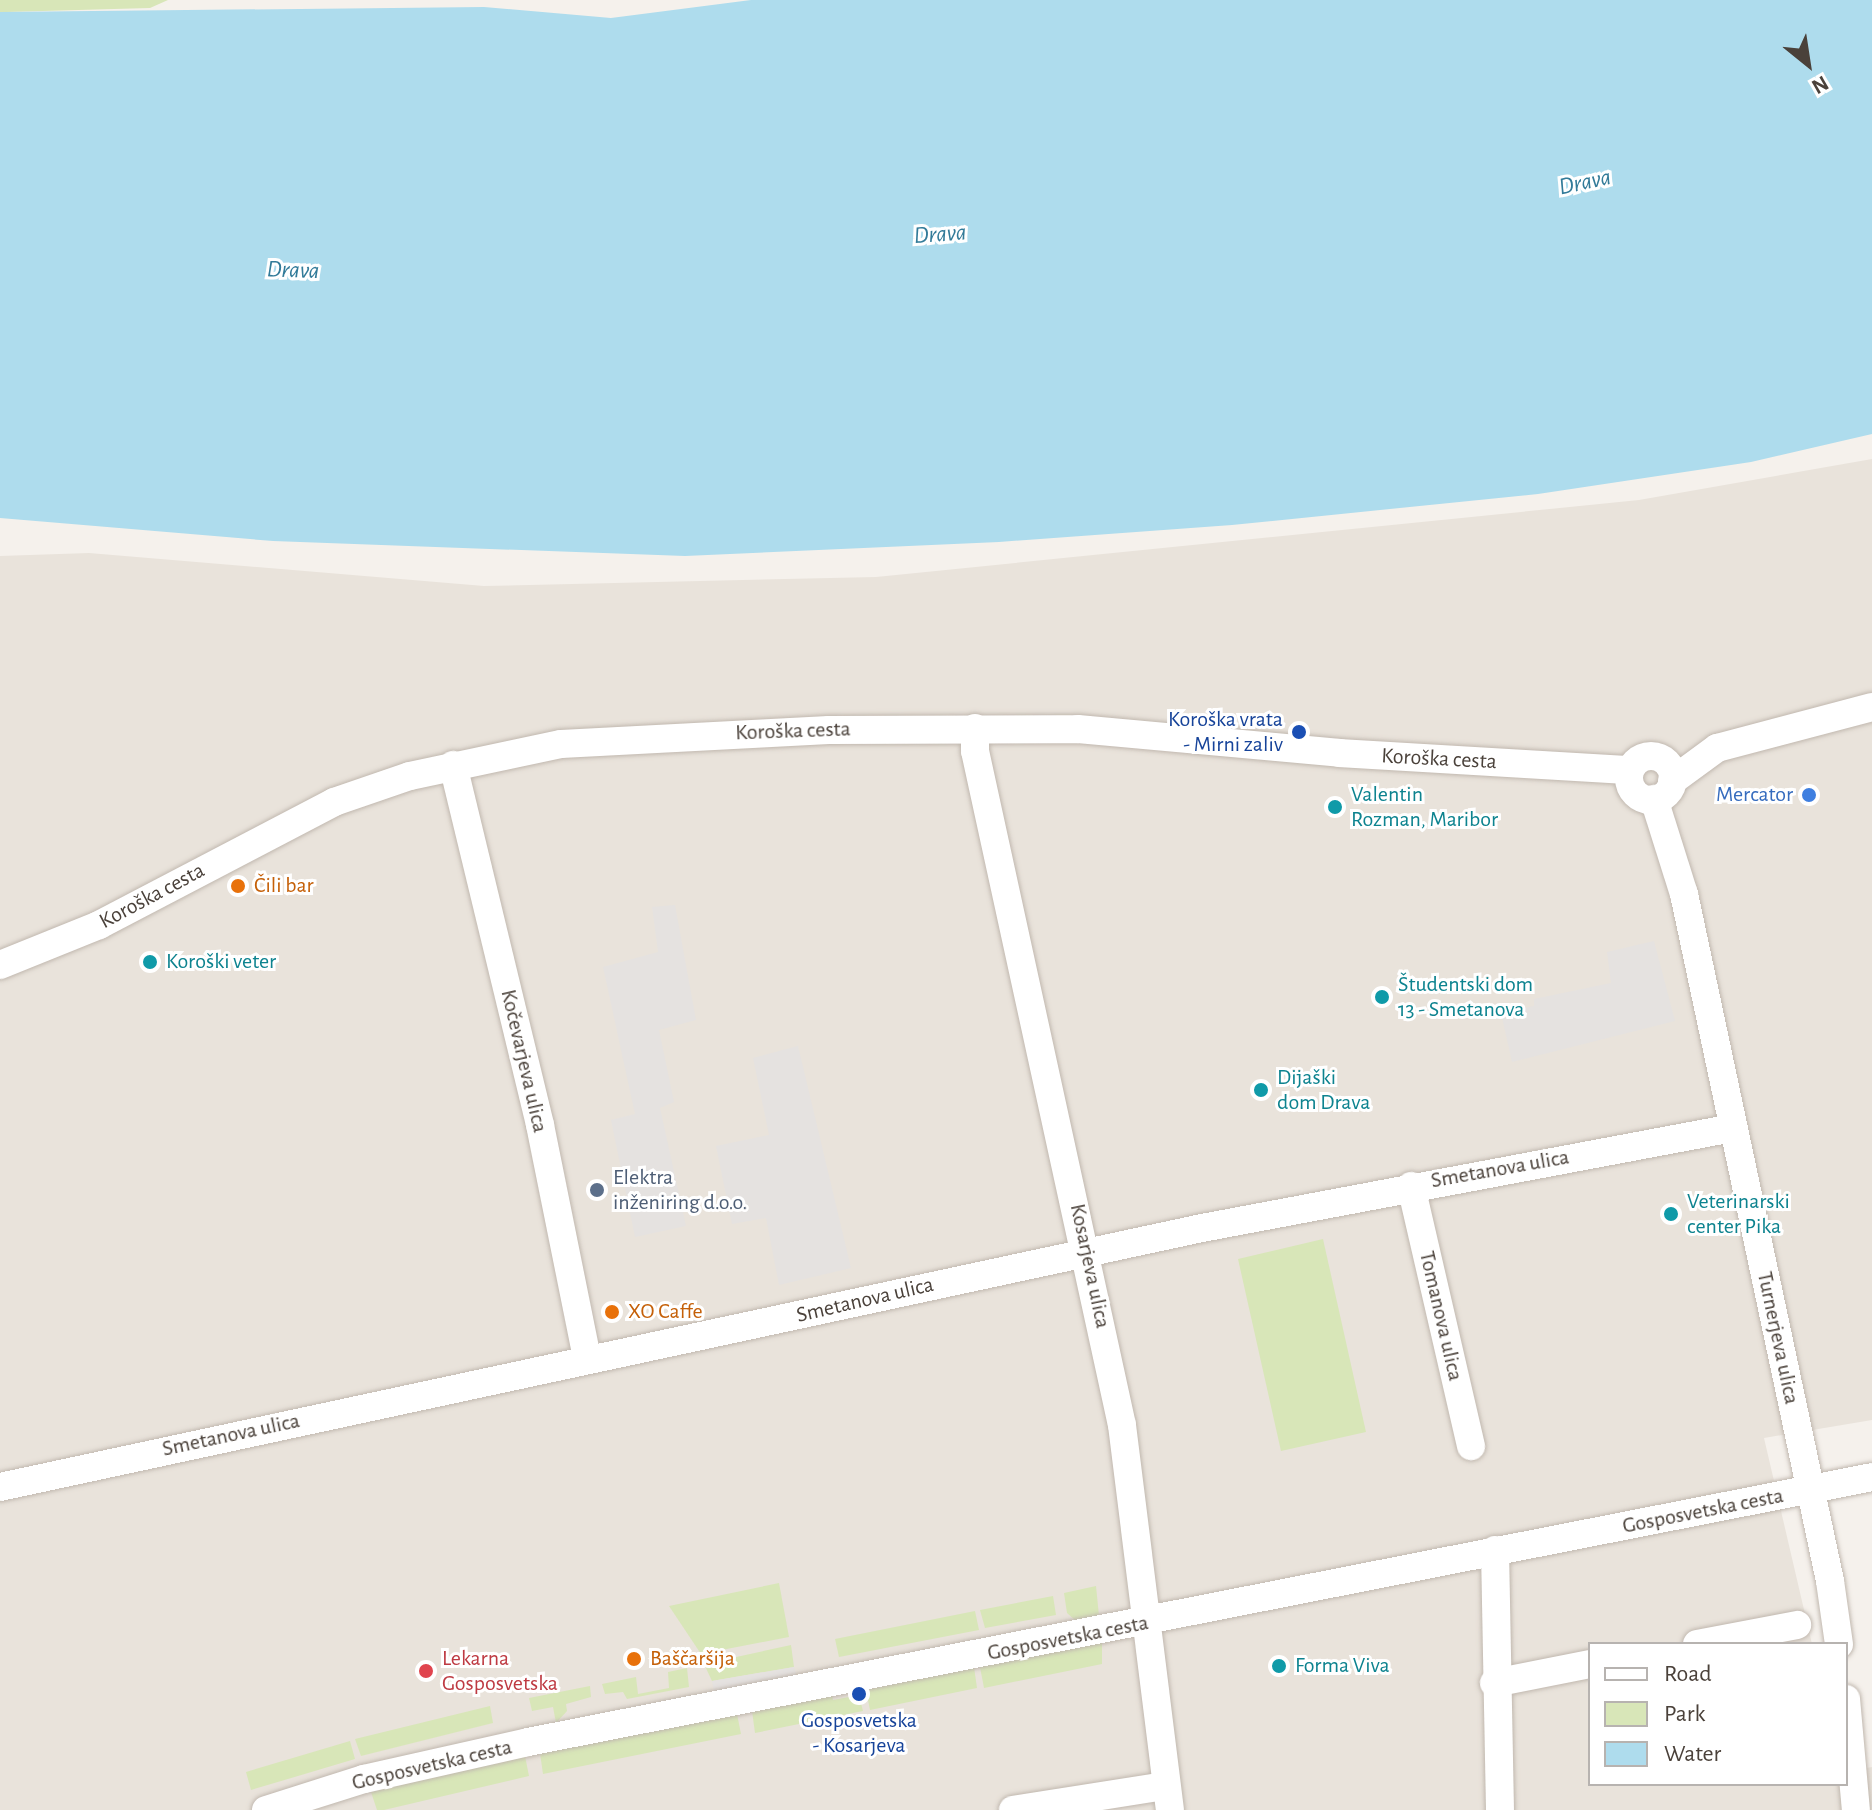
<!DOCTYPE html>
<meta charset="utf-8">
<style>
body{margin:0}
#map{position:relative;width:1872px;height:1810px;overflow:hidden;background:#f5f1ec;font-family:"Alegreya Sans",sans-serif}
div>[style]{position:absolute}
.residential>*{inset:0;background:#e9e3db}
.green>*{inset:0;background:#d8e6b8}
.parking>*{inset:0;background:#e5e2e0}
.water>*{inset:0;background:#aedced}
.roads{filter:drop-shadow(0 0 2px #c1b8af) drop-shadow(0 0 2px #c1b8af)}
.minor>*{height:28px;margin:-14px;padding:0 14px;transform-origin:14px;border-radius:14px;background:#fff}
.minor>.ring{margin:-14px;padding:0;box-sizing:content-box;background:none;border:28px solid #fff;border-radius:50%}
.dots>*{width:22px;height:22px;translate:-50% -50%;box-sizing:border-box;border:4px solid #fff;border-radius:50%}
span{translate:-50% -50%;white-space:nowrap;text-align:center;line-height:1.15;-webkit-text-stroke:6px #fff;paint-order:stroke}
.transit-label{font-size:22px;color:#164399}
.right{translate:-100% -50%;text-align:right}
.street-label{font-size:22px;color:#4a413a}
.culture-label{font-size:22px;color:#0d838f}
.left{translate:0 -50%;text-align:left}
.shop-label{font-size:22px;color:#366cbe}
.food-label{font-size:22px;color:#c56008}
.service-label{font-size:22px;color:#4e5e75}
.health-label{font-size:22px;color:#be3a42}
.water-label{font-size:24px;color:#327b99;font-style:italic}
.legend{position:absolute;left:1588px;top:1642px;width:260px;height:144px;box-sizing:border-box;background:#fff;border:2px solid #b7b3b0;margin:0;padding:10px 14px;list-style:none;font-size:24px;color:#4a413a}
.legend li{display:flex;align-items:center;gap:16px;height:40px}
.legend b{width:40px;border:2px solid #b7b3b0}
.north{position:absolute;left:1768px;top:24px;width:80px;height:80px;-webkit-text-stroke:6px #fff;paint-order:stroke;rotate:150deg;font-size:22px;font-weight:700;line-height:32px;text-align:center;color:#4a413a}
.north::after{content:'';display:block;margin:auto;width:28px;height:36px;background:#4a413a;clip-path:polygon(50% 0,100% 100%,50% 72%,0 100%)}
</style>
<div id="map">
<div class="residential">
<div style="clip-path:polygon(1872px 459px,1872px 1420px,1764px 1438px,1812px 1644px,1590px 1644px,1590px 1784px,1846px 1784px,1846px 1771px,1872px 1767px,1872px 1810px,0 1810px,0 556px,89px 553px,484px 586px,876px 577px,1639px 500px)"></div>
</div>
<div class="green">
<div style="clip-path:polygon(0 0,168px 0,150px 8px,7px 12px,0 12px)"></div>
<div style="clip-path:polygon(1323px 1239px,1366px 1432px,1281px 1451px,1238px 1259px)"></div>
<div style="clip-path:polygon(779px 1583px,789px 1637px,701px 1654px,669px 1606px)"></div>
<div style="clip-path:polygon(1096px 1586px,1099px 1616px,1076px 1621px,1067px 1613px,1064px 1593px)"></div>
<div style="clip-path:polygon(1053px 1596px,1056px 1615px,985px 1628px,980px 1610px)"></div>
<div style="clip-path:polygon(975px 1611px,979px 1630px,839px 1657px,835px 1639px)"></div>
<div style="clip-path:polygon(1102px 1642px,1102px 1664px,984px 1688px,980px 1667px)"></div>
<div style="clip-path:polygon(791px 1645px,794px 1667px,712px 1681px,704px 1664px)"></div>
<div style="clip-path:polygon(974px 1667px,977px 1688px,870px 1710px,866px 1690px)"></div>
<div style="clip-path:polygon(687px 1668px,689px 1687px,627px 1699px,623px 1692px,605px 1694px,602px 1684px,636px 1677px,638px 1694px,669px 1688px,668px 1672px)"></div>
<div style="clip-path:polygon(590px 1686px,591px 1697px,566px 1704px,567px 1711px,556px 1723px,553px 1707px,532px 1711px,529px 1698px)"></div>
<div style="clip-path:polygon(832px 1695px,833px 1700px,859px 1695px,863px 1711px,755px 1733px,752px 1711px)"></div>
<div style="clip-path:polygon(490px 1706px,493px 1723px,361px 1756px,355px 1739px)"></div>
<div style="clip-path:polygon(737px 1714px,741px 1734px,543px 1774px,540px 1753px)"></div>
<div style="clip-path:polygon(350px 1741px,355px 1759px,251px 1790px,246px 1772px)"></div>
<div style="clip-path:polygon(525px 1756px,529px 1776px,384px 1810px,377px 1810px,371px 1792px)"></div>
</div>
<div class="parking">
<div style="clip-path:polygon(675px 905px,696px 1020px,659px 1030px,674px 1102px,660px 1108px,686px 1226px,635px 1237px,611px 1120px,635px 1114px,603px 967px,658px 952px,652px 907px)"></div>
<div style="clip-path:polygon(1654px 941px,1675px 1021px,1512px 1062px,1501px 1013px,1534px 1006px,1534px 999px,1611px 983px,1607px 952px)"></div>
<div style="clip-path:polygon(798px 1046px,851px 1268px,779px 1285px,766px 1218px,732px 1224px,716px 1146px,769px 1135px,753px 1058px)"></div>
<div style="clip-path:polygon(794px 1667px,797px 1677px,714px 1692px,712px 1681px)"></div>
</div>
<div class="water">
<div style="clip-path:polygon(751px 0,1872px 0,1872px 434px,1751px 462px,1538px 494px,1232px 525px,999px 542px,685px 556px,273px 541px,0 518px,0 12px,484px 7px,611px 18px)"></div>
</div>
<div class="roads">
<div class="minor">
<div style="left:975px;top:728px;width:23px;rotate:90deg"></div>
<div style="left:975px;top:751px;width:690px;rotate:77.7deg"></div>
<div style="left:1122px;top:1425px;width:388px;rotate:82.9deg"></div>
<div class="ring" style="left:1629px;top:756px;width:16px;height:16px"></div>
<div style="left:453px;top:765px;width:370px;rotate:76.4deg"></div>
<div style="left:540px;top:1125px;width:238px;rotate:78.6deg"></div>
<div style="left:1672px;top:781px;width:56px;rotate:-36.3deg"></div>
<div style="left:1717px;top:748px;width:160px;rotate:-14.8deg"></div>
<div style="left:1654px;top:799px;width:100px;rotate:72.5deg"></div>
<div style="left:1684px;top:894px;width:702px;rotate:78deg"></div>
<div style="left:1830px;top:1581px;width:64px;rotate:81.9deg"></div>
<div style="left:0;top:965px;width:107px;rotate:-22deg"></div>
<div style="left:99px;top:925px;width:265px;rotate:-27.6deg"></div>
<div style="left:334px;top:802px;width:80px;rotate:-18.9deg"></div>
<div style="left:410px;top:776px;width:154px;rotate:-12deg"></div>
<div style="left:561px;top:744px;width:268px;rotate:-3deg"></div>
<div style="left:829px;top:730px;width:249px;rotate:-0.2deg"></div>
<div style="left:1078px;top:729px;width:263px;rotate:5.2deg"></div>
<div style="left:1340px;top:753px;width:290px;rotate:3.4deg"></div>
<div style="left:1411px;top:1186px;width:267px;rotate:77deg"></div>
<div style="left:0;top:1487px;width:1230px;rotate:-12.16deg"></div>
<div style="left:1202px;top:1228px;width:540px;rotate:-10.67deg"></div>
<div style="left:1495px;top:1550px;width:260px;rotate:88.9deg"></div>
<div style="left:1697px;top:1644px;width:102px;rotate:-10.8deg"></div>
<div style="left:1494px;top:1683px;width:98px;rotate:-11.2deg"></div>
<div style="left:1846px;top:1699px;width:111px;rotate:84.9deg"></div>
<div style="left:266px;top:1810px;width:103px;rotate:-17.6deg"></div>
<div style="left:364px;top:1779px;width:168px;rotate:-12.7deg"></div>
<div style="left:528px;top:1742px;width:1370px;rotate:-11.15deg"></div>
<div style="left:1013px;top:1810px;width:154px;rotate:-9deg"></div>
</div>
</div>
<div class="dots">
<div style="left:1299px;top:732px;background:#1a4fb4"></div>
<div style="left:1809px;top:795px;background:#3f7fe0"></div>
<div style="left:1335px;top:807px;background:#0f9aa8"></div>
<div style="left:238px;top:886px;background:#e8710a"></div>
<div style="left:150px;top:962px;background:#0f9aa8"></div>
<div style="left:1382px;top:997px;background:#0f9aa8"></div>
<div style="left:1261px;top:1090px;background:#0f9aa8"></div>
<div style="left:597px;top:1190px;background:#5c6f8a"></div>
<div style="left:1671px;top:1214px;background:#0f9aa8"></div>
<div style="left:612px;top:1312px;background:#e8710a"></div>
<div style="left:634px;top:1659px;background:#e8710a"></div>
<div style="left:1279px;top:1666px;background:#0f9aa8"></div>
<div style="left:426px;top:1671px;background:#e0444e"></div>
<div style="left:859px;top:1694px;background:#1a4fb4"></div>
</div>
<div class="transit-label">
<span class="right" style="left:1283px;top:732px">Koroška vrata<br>- Mirni zaliv</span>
<span style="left:859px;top:1733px">Gosposvetska<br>- Kosarjeva</span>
</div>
<div class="street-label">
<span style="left:793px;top:731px;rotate:-2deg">Koroška cesta</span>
<span style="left:1439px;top:759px;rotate:3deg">Koroška cesta</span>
<span style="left:152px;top:896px;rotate:-28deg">Koroška cesta</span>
<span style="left:524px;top:1061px;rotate:77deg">Kočevarjeva ulica</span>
<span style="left:1500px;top:1169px;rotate:-10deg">Smetanova ulica</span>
<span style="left:1090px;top:1266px;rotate:78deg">Kosarjeva ulica</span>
<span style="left:865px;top:1300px;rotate:-13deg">Smetanova ulica</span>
<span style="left:1441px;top:1316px;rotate:77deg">Tomanova ulica</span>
<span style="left:1778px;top:1338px;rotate:78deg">Turnerjeva ulica</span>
<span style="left:231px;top:1435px;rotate:-12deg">Smetanova ulica</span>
<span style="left:1703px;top:1511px;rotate:-11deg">Gosposvetska cesta</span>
<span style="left:1068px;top:1638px;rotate:-11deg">Gosposvetska cesta</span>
<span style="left:432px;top:1765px;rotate:-13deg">Gosposvetska cesta</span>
</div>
<div class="culture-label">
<span class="left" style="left:1351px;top:807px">Valentin<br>Rozman, Maribor</span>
<span class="left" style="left:166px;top:962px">Koroški veter</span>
<span class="left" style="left:1398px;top:997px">Študentski dom<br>13 - Smetanova</span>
<span class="left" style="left:1277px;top:1090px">Dijaški<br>dom Drava</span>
<span class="left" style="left:1687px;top:1214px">Veterinarski<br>center Pika</span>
<span class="left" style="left:1295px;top:1666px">Forma Viva</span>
</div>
<div class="shop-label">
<span class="right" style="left:1793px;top:795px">Mercator</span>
</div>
<div class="food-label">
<span class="left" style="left:254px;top:886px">Čili bar</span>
<span class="left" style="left:628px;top:1312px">XO Caffe</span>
<span class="left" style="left:650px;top:1659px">Baščaršija</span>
</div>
<div class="service-label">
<span class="left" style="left:613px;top:1190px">Elektra<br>inženiring d.o.o.</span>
</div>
<div class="health-label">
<span class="left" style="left:442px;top:1671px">Lekarna<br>Gosposvetska</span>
</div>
<div class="water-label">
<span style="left:1585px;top:183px;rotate:-12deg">Drava</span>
<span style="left:940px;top:235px;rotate:-4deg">Drava</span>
<span style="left:293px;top:271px;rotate:2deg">Drava</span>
</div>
<ul class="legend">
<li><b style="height:10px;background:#fff"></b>Road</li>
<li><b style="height:22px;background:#d8e6b8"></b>Park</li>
<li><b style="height:22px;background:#aedced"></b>Water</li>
</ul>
<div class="north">N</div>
</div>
